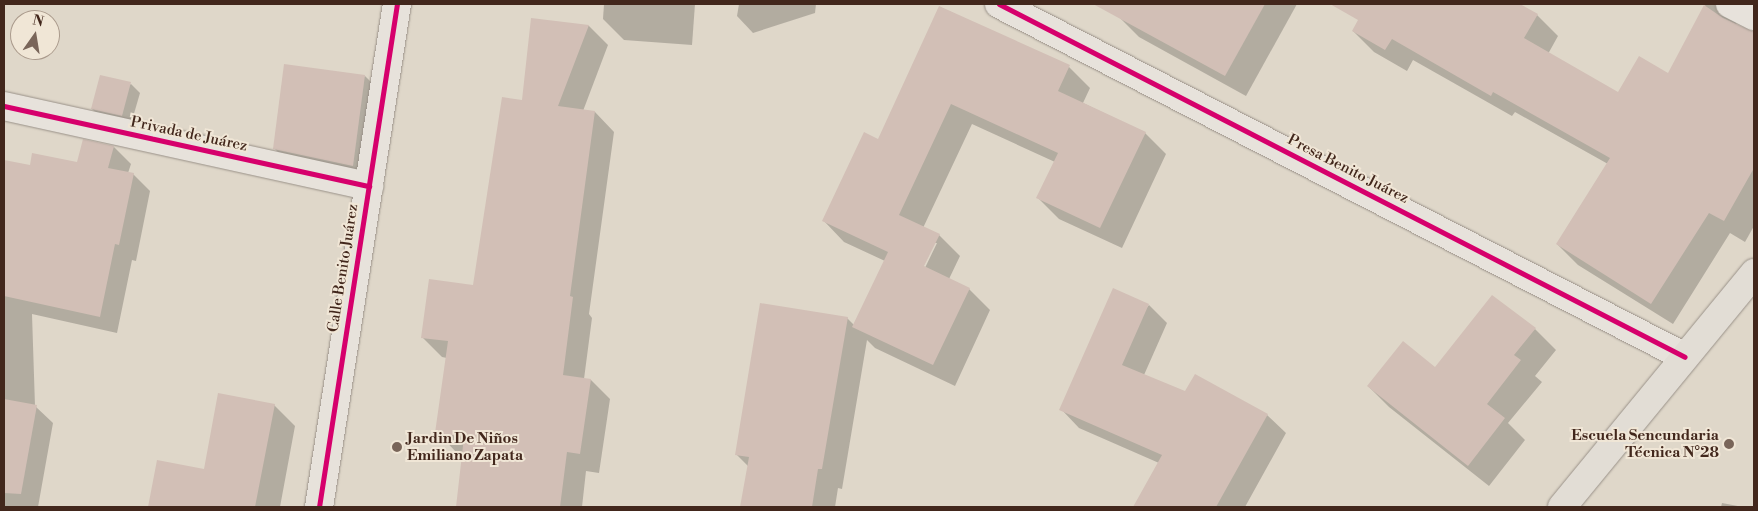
<!DOCTYPE html>
<meta charset="utf-8">
<style>
body{margin:0}
#map{position:relative;width:1758px;height:511px;overflow:hidden;background:#dfd7c9;font-family:"Libre Bodoni",serif}
div>[style]{position:absolute}
.shadow>*{inset:0;background:#0003}
.building>*{inset:0;background:#d2bfb6}
.roads{filter:drop-shadow(0 0 1px #999188) drop-shadow(0 0 1px #999188)}
.minor>*{height:28px;margin:-14px;padding:0 14px;transform-origin:14px;border-radius:14px;background:#e7e2db}
.major>*{height:28px;margin:-14px;padding:0 14px;transform-origin:14px;border-radius:14px;background:#e2ddd5}
.cycleway>*{height:5px;margin:-2.5px;padding:0 2.5px;transform-origin:2.5px;border-radius:2.5px;background:#d6006c}
.dots>*{width:14px;height:14px;translate:-50% -50%;box-sizing:border-box;border:2px solid #f0e6d6;border-radius:50%}
span{translate:-50% -50%;white-space:nowrap;text-align:center;line-height:1.15;-webkit-text-stroke:4px #f0e6d6;paint-order:stroke}
.street-label{font-size:15px;color:#42271c}
.poi-label{font-size:15px;color:#42271c;font-weight:700}
.right{translate:-100% -50%;text-align:right}
.left{translate:0 -50%;text-align:left}
.frame{position:absolute;inset:0;border:5px solid #42271c;pointer-events:none}
.north{position:absolute;left:10px;top:10px;width:50px;height:50px;box-sizing:border-box;background:#f0e6d6;border:1px solid #aa9a8c;border-radius:50%;rotate:13deg;font-size:14px;font-weight:700;line-height:20px;text-align:center;color:#42271c}
.north::after{content:'';display:block;margin:auto;width:18px;height:22px;background:#796559;clip-path:polygon(50% 0,100% 100%,50% 72%,0 100%)}
</style>
<div id="map">
<div class="shadow">
<div style="clip-path:polygon(604px 4px,695px 4px,692px 45px,624px 40px,603px 19px)"></div>
<div style="clip-path:polygon(739px 4px,816px 4px,815px 13px,753px 33px,737px 16px)"></div>
<div style="clip-path:polygon(1125px 4px,1297px 4px,1246px 96px,1139px 37px,1118px 16px)"></div>
<div style="clip-path:polygon(1369px 4px,1434px 4px,1439px 7px,1440px 4px,1517px 4px,1537px 15px,1558px 36px,1548px 54px,1618px 93px,1668px 75px,1706px 4px,1754px 4px,1737px 18px,1736px 26px,1754px 33px,1754px 226px,1745px 242px,1730px 233px,1673px 324px,1578px 265px,1557px 244px,1608px 164px,1515px 112px,1512px 116px,1413px 60px,1407px 71px,1374px 52px,1353px 31px)"></div>
<div style="clip-path:polygon(evenodd,940px 7px,1069px 67px,1090px 88px,1083px 103px,1145px 133px,1166px 154px,1122px 248px,1059px 219px,1038px 198px,1055px 162px,972px 124px,923px 228px,939px 235px,960px 256px,949px 279px,969px 289px,990px 310px,955px 386px,875px 348px,867px 340px,842px 489px,838px 488px,835px 507px,742px 507px,749px 467px,736px 454px,847px 318px,855px 326px,885px 261px,844px 242px,824px 221px,879px 140px,940px 7px,934px 243px,937px 243px,923px 272px,920px 271px,934px 243px)"></div>
<div style="clip-path:polygon(532px 20px,589px 26px,608px 45px,583px 111px,595px 112px,614px 132px,589px 314px,592px 318px,584px 379px,591px 380px,610px 399px,599px 473px,586px 471px,582px 507px,457px 507px,464px 453px,456px 452px,437px 432px,447px 358px,442px 357px,423px 338px,474px 286px,523px 102px)"></div>
<div style="clip-path:polygon(365px 76px,386px 97px,374px 186px,295px 170px,274px 148px)"></div>
<div style="clip-path:polygon(131px 84px,140px 93px,131px 124px,101px 118px,92px 109px)"></div>
<div style="clip-path:polygon(114px 147px,131px 164px,128px 173px,133px 174px,150px 191px,136px 261px,132px 260px,117px 333px,32px 314px,35px 406px,53px 423px,38px 507px,4px 507px,4px 161px,31px 167px,78px 163px)"></div>
<div style="clip-path:polygon(1149px 305px,1167px 323px,1144px 375px,1186px 393px,1267px 415px,1286px 433px,1245px 507px,1134px 507px,1159px 463px,1079px 428px,1061px 409px)"></div>
<div style="clip-path:polygon(1535px 329px,1556px 350px,1535px 376px,1542px 382px,1508px 423px,1525px 440px,1489px 486px,1389px 407px,1368px 386px,1435px 369px)"></div>
<div style="clip-path:polygon(274px 405px,295px 426px,280px 507px,149px 507px,205px 470px)"></div>
<div style="clip-path:polygon(1722px 503px,1743px 507px,1721px 507px)"></div>
</div>
<div class="building">
<div style="clip-path:polygon(1093px 4px,1265px 4px,1225px 76px)"></div>
<div style="clip-path:polygon(1330px 4px,1520px 4px,1538px 14px,1524px 38px,1618px 92px,1639px 56px,1668px 73px,1704px 5px,1723px 18px,1754px 32px,1754px 168px,1724px 221px,1709px 213px,1651px 304px,1556px 244px,1610px 158px,1493px 92px,1491px 96px,1392px 39px,1385px 50px,1352px 31px,1358px 20px)"></div>
<div style="clip-path:polygon(939px 6px,1070px 65px,1058px 91px,1146px 132px,1100px 228px,1036px 198px,1058px 153px,951px 104px,899px 215px,940px 234px,924px 266px,970px 288px,933px 365px,852px 327px,888px 252px,822px 221px,864px 132px,878px 139px)"></div>
<div style="clip-path:polygon(531px 18px,589px 25px,558px 106px,595px 111px,570px 296px,573px 297px,563px 375px,591px 379px,580px 454px,567px 452px,560px 507px,456px 507px,464px 437px,435px 433px,448px 341px,421px 338px,429px 279px,473px 285px,502px 97px,522px 100px)"></div>
<div style="clip-path:polygon(284px 64px,365px 75px,353px 166px,273px 149px)"></div>
<div style="clip-path:polygon(100px 75px,131px 82px,122px 116px,91px 109px)"></div>
<div style="clip-path:polygon(83px 139px,114px 146px,108px 168px,134px 173px,119px 245px,115px 244px,100px 317px,4px 296px,4px 160px,30px 165px,32px 153px,77px 162px)"></div>
<div style="clip-path:polygon(1113px 288px,1149px 304px,1122px 365px,1185px 391px,1195px 374px,1268px 414px,1216px 507px,1133px 507px,1162px 455px,1059px 410px)"></div>
<div style="clip-path:polygon(1492px 295px,1536px 328px,1514px 355px,1521px 360px,1487px 404px,1505px 418px,1468px 466px,1367px 386px,1403px 341px,1435px 367px)"></div>
<div style="clip-path:polygon(760px 303px,848px 317px,822px 469px,818px 469px,812px 507px,740px 507px,749px 457px,735px 455px)"></div>
<div style="clip-path:polygon(218px 393px,275px 404px,255px 507px,148px 507px,157px 460px,204px 469px)"></div>
<div style="clip-path:polygon(4px 399px,37px 405px,21px 494px,4px 493px)"></div>
</div>
<div class="roads">
<div class="minor">
<div style="left:999px;top:4px;width:771px;rotate:27.23deg"></div>
<div style="left:1730px;top:4px;width:27px;rotate:27deg"></div>
<div style="left:4px;top:106px;width:374px;rotate:12.4deg"></div>
<div style="left:319px;top:507px;width:509px;rotate:-81.19deg"></div>
</div>
<div class="major">
<div style="left:1562px;top:507px;width:303px;rotate:-50.6deg"></div>
</div>
</div>
<div class="cycleway">
<div style="left:999px;top:4px;width:771px;rotate:27.23deg"></div>
<div style="left:4px;top:106px;width:374px;rotate:12.4deg"></div>
<div style="left:319px;top:507px;width:509px;rotate:-81.19deg"></div>
</div>
<div class="dots">
<div style="left:1729px;top:444px;background:#796559"></div>
<div style="left:397px;top:447px;background:#796559"></div>
</div>
<div class="street-label">
<span style="left:189px;top:134px;rotate:12deg">Privada de Juárez</span>
<span style="left:1348px;top:169px;rotate:27deg">Presa Benito Juárez</span>
<span style="left:343px;top:268px;rotate:-81deg">Calle Benito Juárez</span>
</div>
<div class="poi-label">
<span class="right" style="left:1719px;top:444px">Escuela Sencundaria<br>Técnica N°28</span>
<span class="left" style="left:407px;top:447px">Jardin De Niños<br>Emiliano Zapata</span>
</div>
<div class="frame"></div>
<div class="north">N</div>
</div>
